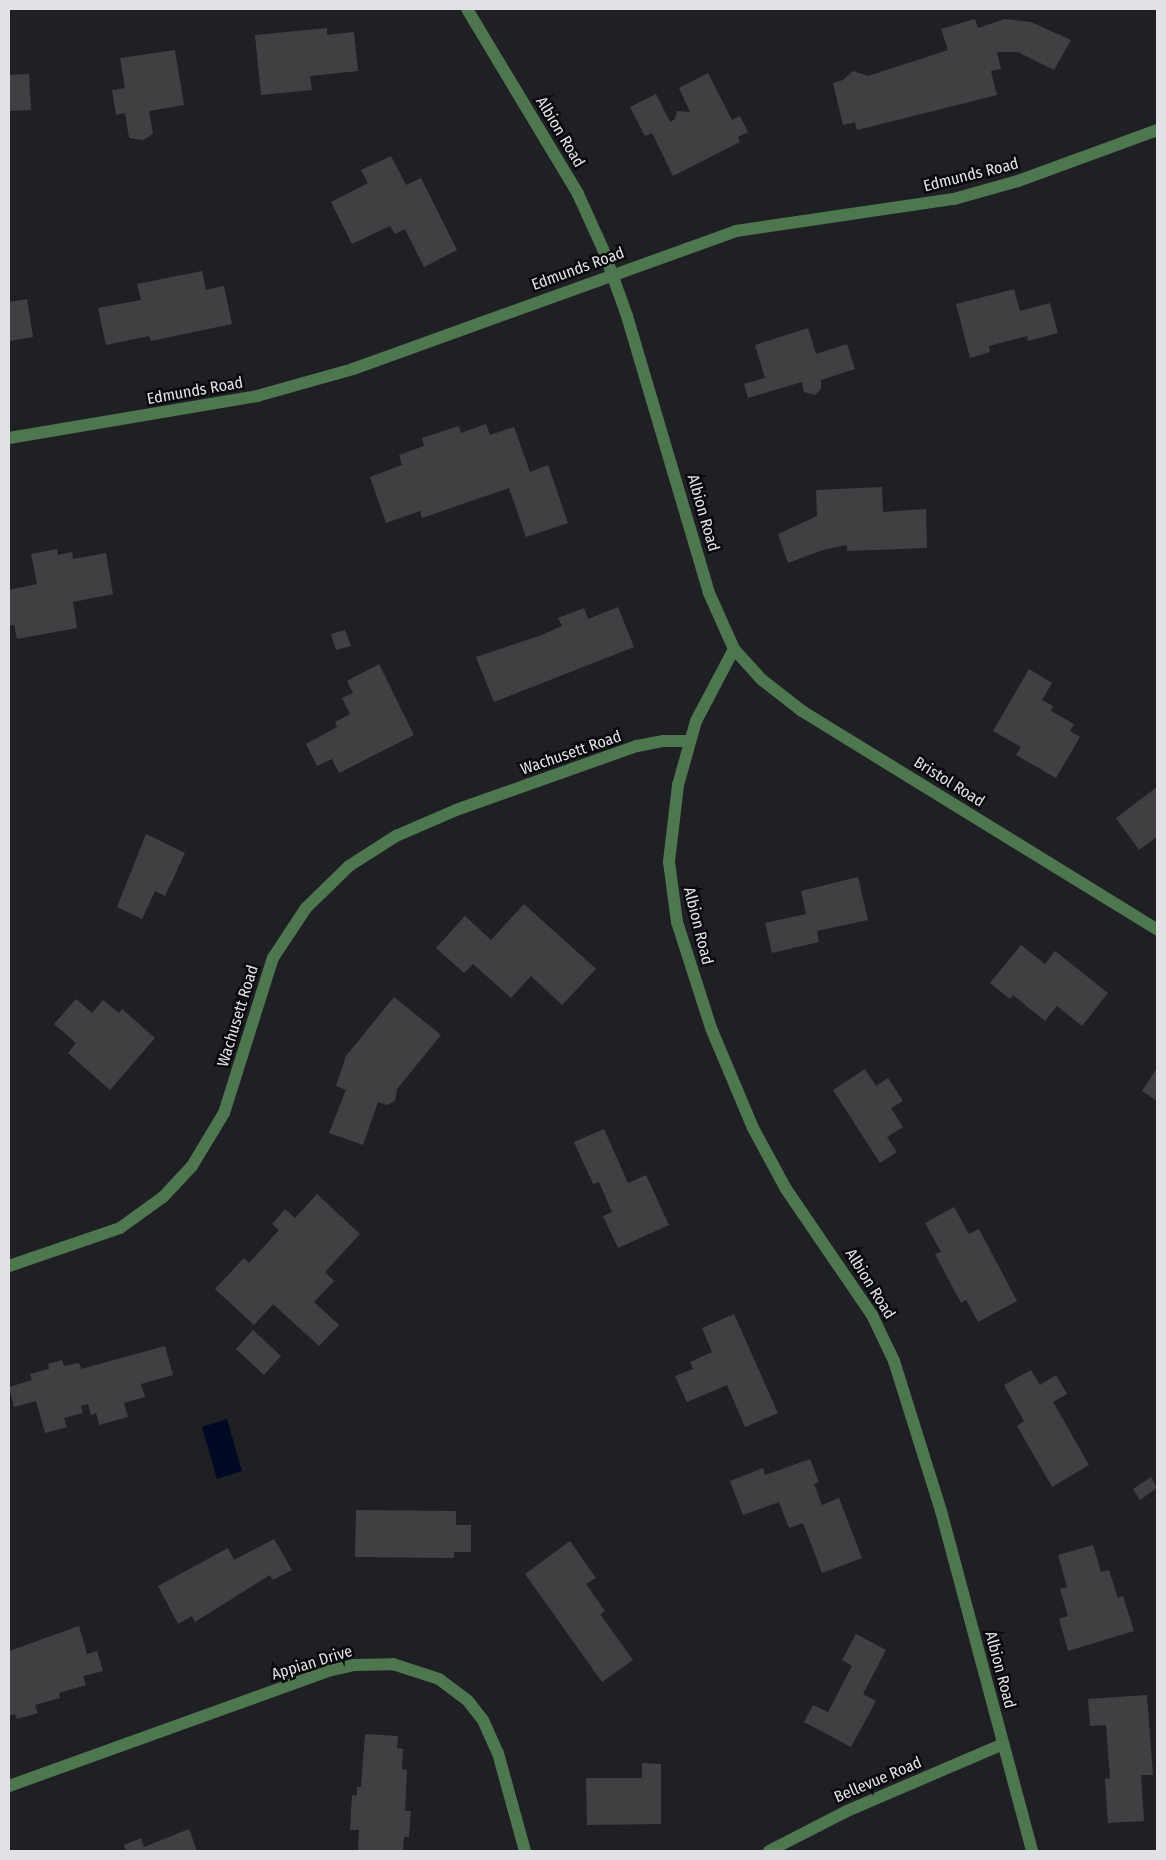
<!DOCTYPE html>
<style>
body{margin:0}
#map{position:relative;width:1166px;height:1860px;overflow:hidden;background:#1f2024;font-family:"Fira Sans Condensed",sans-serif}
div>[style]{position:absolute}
.water>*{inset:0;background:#000924}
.building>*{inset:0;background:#423f43}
.minor>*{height:12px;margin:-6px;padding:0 6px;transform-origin:6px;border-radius:6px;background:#4e764f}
span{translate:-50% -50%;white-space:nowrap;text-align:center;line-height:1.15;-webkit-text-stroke:5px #090a0c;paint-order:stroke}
.street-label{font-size:16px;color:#e1e2e5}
.frame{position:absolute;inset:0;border:10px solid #e1e2e5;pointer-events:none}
</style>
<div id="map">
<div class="water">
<div style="clip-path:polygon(227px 1419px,242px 1471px,217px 1479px,202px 1427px)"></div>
</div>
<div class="building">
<div style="clip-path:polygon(975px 19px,978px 28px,1005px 19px,1031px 22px,1071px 40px,1054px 70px,1018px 52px,997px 52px,1001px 69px,991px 71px,997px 95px,857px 130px,855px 122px,843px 125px,833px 83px,843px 80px,853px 71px,868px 76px,948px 50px,941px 29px)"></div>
<div style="clip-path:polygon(327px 28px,327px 35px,354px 32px,358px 71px,310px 76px,312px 90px,261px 95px,255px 35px)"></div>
<div style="clip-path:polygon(175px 50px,184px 105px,149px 111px,153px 134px,143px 140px,129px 138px,125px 113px,116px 115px,112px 90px,125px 88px,120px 58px)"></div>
<div style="clip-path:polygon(708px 73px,732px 120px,740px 116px,748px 132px,738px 137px,740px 142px,673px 176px,652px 133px,645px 136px,630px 107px,656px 94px,670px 122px,675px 119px,677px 111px,690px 112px,679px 88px)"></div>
<div style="clip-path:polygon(29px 74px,31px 110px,9px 111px,9px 75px)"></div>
<div style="clip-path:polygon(391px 156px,406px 185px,421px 178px,457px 250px,424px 267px,405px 229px,395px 234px,390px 226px,352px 244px,331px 202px,368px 183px,361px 170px)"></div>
<div style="clip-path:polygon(202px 271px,206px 290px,224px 286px,232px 324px,151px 341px,149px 336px,106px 345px,98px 308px,141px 300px,137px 284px)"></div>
<div style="clip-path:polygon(1014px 289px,1020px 311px,1050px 303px,1058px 333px,1028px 341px,1027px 336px,989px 346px,990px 352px,970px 358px,956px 304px)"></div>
<div style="clip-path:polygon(27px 299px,33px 337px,9px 341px,9px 302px)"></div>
<div style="clip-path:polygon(808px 328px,816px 354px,847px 344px,855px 369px,821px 380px,821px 389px,815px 395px,804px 392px,802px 382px,748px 398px,744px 384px,765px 378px,755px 345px)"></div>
<div style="clip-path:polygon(486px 424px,490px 435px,514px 427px,530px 472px,548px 465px,568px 523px,526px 537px,509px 488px,422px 518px,420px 511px,386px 523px,370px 477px,402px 465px,399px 455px,424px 446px,422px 438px,459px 426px,461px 433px)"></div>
<div style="clip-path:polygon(882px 487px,883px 512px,926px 509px,927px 548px,847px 551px,847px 545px,823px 550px,788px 563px,778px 534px,817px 516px,816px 490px)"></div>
<div style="clip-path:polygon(57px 549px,58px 555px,72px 552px,73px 559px,106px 553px,113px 594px,73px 602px,77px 628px,17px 639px,14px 625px,9px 626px,9px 590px,37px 584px,31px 554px)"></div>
<div style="clip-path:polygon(618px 607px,634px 647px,494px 702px,476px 657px,542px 635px,562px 626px,558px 618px,584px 608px,588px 619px)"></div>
<div style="clip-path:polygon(345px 630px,351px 646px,336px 650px,331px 634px)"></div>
<div style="clip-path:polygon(379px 664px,414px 735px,339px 773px,332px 759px,317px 766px,306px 744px,337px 727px,335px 722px,350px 714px,342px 698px,353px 693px,347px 681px)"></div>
<div style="clip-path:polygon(1029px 669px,1052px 683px,1042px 700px,1053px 706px,1051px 711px,1074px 724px,1070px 731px,1080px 737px,1056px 778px,1016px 755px,1021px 747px,993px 731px)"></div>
<div style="clip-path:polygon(1157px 787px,1157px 837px,1139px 850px,1116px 818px)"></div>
<div style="clip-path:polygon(146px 834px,185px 853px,165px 896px,155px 891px,142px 919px,117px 907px)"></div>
<div style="clip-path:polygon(858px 877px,868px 920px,817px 931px,819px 942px,772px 953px,765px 923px,806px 914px,801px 891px)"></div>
<div style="clip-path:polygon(524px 904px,596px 969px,562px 1005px,531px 976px,511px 998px,473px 964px,464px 973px,436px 948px,465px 916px,491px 940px)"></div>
<div style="clip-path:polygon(1021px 945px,1045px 964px,1055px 951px,1108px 993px,1082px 1026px,1057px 1006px,1045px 1021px,1013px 995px,1010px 999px,990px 983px)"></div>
<div style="clip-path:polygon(394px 997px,441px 1035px,397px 1089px,395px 1101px,387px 1105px,378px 1102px,363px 1145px,329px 1133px,346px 1090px,336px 1086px,346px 1056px)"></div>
<div style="clip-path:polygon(76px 999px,92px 1013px,103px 1000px,119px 1013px,122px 1009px,155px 1038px,110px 1090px,68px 1053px,76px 1043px,54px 1024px)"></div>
<div style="clip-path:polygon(1157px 1068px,1157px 1101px,1142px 1091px)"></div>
<div style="clip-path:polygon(865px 1069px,876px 1086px,888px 1078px,903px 1101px,891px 1108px,903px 1127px,887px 1137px,897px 1152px,880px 1163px,833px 1090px)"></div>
<div style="clip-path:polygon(604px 1129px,628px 1183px,646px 1175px,669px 1225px,618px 1248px,603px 1216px,612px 1212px,599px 1182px,593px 1184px,574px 1142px)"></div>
<div style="clip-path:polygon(317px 1194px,360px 1234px,325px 1272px,334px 1281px,314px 1302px,339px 1325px,319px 1346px,273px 1304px,254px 1325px,215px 1289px,244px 1258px,249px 1263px,279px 1230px,272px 1224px,285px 1209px,295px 1218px)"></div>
<div style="clip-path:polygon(954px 1207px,969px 1234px,979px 1229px,1017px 1301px,978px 1322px,966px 1300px,961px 1303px,935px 1254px,941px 1252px,925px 1223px)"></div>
<div style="clip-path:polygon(734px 1314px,778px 1413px,745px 1427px,727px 1385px,687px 1402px,675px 1376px,693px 1369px,690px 1362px,712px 1352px,702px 1328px)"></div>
<div style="clip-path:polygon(253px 1330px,281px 1356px,264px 1375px,236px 1349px)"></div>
<div style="clip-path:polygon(165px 1346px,173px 1375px,141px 1384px,145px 1397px,124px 1403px,128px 1417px,99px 1425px,96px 1413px,91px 1415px,88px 1404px,81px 1406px,83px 1413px,64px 1418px,67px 1427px,45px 1433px,36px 1401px,14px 1407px,9px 1387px,32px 1380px,30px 1374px,49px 1369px,48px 1364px,62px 1360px,64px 1366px,79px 1363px,81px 1369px)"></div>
<div style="clip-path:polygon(1031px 1370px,1040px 1385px,1056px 1375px,1067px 1394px,1053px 1402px,1089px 1465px,1052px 1487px,1017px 1426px,1024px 1421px,1004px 1385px)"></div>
<div style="clip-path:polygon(810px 1459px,819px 1482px,814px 1484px,822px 1505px,839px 1498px,862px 1558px,822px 1573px,803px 1523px,789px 1528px,779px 1502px,743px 1515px,730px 1481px,763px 1468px,765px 1475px)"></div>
<div style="clip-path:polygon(1151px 1477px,1157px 1488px,1140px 1500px,1133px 1489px)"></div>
<div style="clip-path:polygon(356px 1510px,456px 1511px,456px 1525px,471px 1525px,471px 1552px,454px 1552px,454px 1558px,355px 1557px)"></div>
<div style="clip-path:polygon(274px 1539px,292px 1570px,273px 1580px,270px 1575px,195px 1622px,192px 1616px,178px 1624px,158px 1586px,228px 1548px,234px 1560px)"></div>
<div style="clip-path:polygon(570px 1541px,596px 1578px,586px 1584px,605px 1611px,600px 1614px,633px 1660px,602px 1682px,525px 1574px)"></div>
<div style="clip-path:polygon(1093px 1545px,1101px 1572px,1109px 1570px,1118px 1598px,1123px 1596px,1134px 1631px,1068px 1651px,1059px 1619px,1068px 1616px,1060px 1589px,1067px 1587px,1058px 1555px)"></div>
<div style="clip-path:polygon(79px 1626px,87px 1654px,97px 1651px,103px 1671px,83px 1676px,86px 1685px,59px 1693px,60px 1698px,35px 1705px,38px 1713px,17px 1719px,15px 1714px,9px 1716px,9px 1651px)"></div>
<div style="clip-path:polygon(856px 1634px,886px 1650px,863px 1694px,876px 1701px,851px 1747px,804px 1722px,813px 1705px,828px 1712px,852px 1666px,842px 1660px)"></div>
<div style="clip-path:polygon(1147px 1695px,1153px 1775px,1141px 1775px,1144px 1821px,1108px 1823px,1105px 1779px,1110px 1778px,1106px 1725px,1090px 1726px,1088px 1699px)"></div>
<div style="clip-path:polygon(365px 1734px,398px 1736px,397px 1748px,403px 1749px,402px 1769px,407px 1770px,405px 1811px,411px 1811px,409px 1837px,404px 1837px,403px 1851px,358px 1851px,359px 1830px,350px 1830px,352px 1795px,357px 1796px,357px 1787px,361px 1787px)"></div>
<div style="clip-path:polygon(642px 1763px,661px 1764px,661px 1824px,587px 1825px,586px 1778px,642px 1778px)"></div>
<div style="clip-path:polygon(189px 1829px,197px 1851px,126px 1851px,124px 1845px,141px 1838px,144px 1847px)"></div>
</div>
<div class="minor">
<div style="left:467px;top:9px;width:216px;rotate:59deg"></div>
<div style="left:578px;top:194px;width:60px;rotate:65.6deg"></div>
<div style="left:603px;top:249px;width:71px;rotate:70.3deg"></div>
<div style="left:627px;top:316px;width:289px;rotate:73.5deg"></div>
<div style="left:709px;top:593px;width:61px;rotate:65.9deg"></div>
<div style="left:734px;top:649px;width:40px;rotate:48deg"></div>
<div style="left:761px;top:679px;width:52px;rotate:38deg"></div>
<div style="left:802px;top:711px;width:417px;rotate:31.6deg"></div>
<div style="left:9px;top:438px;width:252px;rotate:-9.6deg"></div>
<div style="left:257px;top:396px;width:100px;rotate:-15.7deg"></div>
<div style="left:353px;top:369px;width:407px;rotate:-19.8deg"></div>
<div style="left:736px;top:231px;width:220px;rotate:-8.4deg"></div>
<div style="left:954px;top:199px;width:66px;rotate:-15.7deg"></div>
<div style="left:1018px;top:181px;width:148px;rotate:-20.1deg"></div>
<div style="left:734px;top:649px;width:81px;rotate:117.8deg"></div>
<div style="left:696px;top:721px;width:66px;rotate:105.7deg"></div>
<div style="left:678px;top:785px;width:78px;rotate:96.7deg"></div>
<div style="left:669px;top:862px;width:61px;rotate:82.4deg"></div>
<div style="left:677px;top:922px;width:111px;rotate:72.2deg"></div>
<div style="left:711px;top:1028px;width:108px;rotate:67.2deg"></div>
<div style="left:753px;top:1128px;width:69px;rotate:61.6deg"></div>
<div style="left:786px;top:1189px;width:153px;rotate:55.7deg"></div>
<div style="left:872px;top:1315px;width:51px;rotate:64.4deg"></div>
<div style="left:894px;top:1361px;width:157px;rotate:72.6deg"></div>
<div style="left:941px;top:1511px;width:352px;rotate:75deg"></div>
<div style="left:9px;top:1266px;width:117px;rotate:-18.9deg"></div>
<div style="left:120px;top:1228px;width:53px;rotate:-35.8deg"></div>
<div style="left:163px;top:1197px;width:42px;rotate:-46.9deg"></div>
<div style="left:192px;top:1166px;width:62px;rotate:-58.9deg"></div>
<div style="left:224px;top:1113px;width:163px;rotate:-72.5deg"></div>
<div style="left:273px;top:958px;width:60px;rotate:-56.6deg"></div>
<div style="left:306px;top:908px;width:60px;rotate:-44.3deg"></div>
<div style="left:349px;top:866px;width:56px;rotate:-32.6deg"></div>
<div style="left:396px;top:836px;width:65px;rotate:-23.4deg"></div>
<div style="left:456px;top:810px;width:192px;rotate:-19.5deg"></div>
<div style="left:637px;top:746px;width:26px;rotate:-11deg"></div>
<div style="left:663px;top:741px;width:26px"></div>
<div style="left:9px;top:1786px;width:339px;rotate:-19.8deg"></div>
<div style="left:328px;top:1671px;width:27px;rotate:-13deg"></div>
<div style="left:354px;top:1665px;width:39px;rotate:-1deg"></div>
<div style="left:393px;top:1664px;width:48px;rotate:18.1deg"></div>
<div style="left:439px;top:1679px;width:36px;rotate:37deg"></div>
<div style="left:468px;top:1701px;width:24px;rotate:52deg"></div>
<div style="left:483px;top:1720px;width:36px;rotate:66deg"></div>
<div style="left:498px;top:1753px;width:102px;rotate:74.6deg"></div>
<div style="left:769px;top:1851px;width:88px;rotate:-27.1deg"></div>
<div style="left:847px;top:1811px;width:170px;rotate:-23.2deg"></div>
</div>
<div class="street-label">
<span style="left:560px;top:132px;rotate:59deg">Albion Road</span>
<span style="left:971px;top:175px;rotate:-14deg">Edmunds Road</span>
<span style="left:578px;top:269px;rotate:-20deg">Edmunds Road</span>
<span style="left:195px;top:391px;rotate:-10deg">Edmunds Road</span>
<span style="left:703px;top:513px;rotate:74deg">Albion Road</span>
<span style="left:571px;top:753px;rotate:-19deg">Wachusett Road</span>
<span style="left:949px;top:782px;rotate:32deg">Bristol Road</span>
<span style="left:698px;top:926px;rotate:76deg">Albion Road</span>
<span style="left:238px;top:1016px;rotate:-73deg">Wachusett Road</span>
<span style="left:870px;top:1284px;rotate:58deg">Albion Road</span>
<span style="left:312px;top:1663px;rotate:-17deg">Appian Drive</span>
<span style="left:1000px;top:1670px;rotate:75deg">Albion Road</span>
<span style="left:878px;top:1780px;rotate:-23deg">Bellevue Road</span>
</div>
<div class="frame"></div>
</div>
